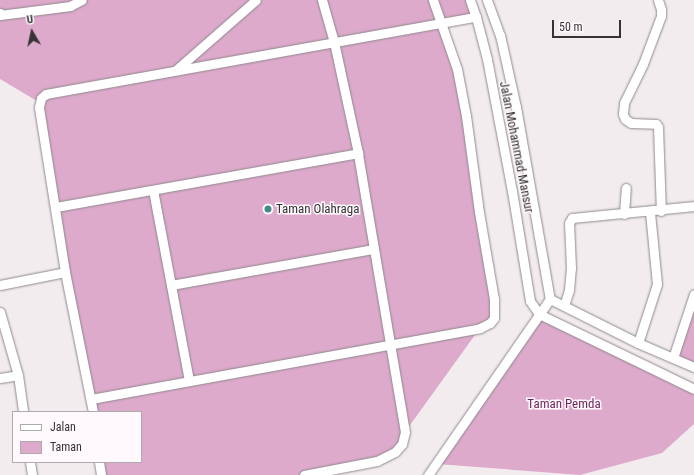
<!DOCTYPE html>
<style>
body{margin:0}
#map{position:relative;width:694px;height:475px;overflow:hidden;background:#f2ecef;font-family:"Roboto Condensed",sans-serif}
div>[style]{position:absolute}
.green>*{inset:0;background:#deaacc}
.roads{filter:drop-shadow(0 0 1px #8f898d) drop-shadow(0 0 1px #8f898d)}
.minor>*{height:9px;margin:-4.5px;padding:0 4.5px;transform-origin:4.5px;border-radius:4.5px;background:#fff}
.dots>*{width:11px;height:11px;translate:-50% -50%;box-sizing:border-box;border:2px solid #fff9fd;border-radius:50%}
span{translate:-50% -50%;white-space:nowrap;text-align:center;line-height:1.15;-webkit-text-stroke:3px #fff9fd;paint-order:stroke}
.street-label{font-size:13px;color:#353334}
.poi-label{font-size:13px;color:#353334}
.left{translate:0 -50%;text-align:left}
.park-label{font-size:13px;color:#70275c}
.legend{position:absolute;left:12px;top:411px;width:130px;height:52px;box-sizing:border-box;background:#fff9fd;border:1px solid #aeaaad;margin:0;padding:5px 7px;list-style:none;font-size:12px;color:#353334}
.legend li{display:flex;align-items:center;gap:8px;height:20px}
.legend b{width:20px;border:1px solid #aeaaad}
.north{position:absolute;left:12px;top:12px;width:40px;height:40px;-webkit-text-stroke:3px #fff9fd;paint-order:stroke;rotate:351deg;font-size:11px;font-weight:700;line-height:16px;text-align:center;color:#353334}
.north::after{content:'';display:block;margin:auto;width:14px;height:18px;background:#353334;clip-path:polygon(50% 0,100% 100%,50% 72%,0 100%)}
.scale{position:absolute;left:552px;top:20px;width:69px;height:18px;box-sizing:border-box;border:2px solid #353334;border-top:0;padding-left:5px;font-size:12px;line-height:14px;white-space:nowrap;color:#353334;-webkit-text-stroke:3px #fff9fd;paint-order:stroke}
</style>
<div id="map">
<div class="green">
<div style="clip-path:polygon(0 0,470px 0,476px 17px,442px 22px,452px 55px,494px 315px,480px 328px,405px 432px,402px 444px,377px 461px,304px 475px,99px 475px,97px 462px,141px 462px,141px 412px,89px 412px,37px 101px,0 79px)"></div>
<div style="clip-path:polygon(694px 306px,694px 367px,676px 359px)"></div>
<div style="clip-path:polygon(539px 314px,694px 389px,694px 424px,662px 453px,580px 475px,437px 464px)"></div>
</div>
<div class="roads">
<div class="minor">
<div style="left:470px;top:0;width:18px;rotate:71deg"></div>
<div style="left:476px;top:17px;width:43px;rotate:75.3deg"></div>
<div style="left:487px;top:59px;width:134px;rotate:79.3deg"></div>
<div style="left:512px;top:191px;width:111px;rotate:80.7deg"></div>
<div style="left:530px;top:301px;width:16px;rotate:55deg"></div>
<div style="left:539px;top:314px;width:172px;rotate:25.8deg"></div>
<div style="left:487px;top:0;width:37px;rotate:70deg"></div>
<div style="left:500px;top:35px;width:74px;rotate:77.5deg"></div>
<div style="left:516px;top:107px;width:195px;rotate:80deg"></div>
<div style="left:658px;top:0;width:9px;rotate:72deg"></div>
<div style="left:661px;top:9px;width:7px;rotate:90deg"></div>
<div style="left:661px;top:16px;width:51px;rotate:110.6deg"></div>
<div style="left:643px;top:64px;width:43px;rotate:116deg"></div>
<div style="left:624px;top:103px;width:11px;rotate:95deg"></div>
<div style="left:623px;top:114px;width:5px;rotate:68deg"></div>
<div style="left:625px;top:119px;width:7px;rotate:34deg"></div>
<div style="left:631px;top:123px;width:25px;rotate:2deg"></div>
<div style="left:656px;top:124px;width:4px;rotate:56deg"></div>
<div style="left:658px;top:127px;width:84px;rotate:88deg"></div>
<div style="left:0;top:13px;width:2px;rotate:90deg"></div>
<div style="left:0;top:15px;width:71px;rotate:-7.3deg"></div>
<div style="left:70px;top:6px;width:13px;rotate:-27deg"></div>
<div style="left:176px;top:70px;width:106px;rotate:-41.2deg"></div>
<div style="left:153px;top:190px;width:194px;rotate:79.3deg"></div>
<div style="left:56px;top:207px;width:307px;rotate:-10.1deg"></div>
<div style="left:624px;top:214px;width:26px;rotate:-86deg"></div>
<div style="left:0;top:285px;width:66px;rotate:-11.3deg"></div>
<div style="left:171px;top:285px;width:206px;rotate:-10.1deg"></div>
<div style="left:550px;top:299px;width:98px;rotate:26.6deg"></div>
<div style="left:638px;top:343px;width:61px;rotate:23.2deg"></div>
<div style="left:564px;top:306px;width:17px;rotate:-73deg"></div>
<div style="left:569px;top:290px;width:22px;rotate:-85deg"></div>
<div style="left:571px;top:268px;width:45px;rotate:-92.5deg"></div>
<div style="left:569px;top:223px;width:6px;rotate:-59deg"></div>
<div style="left:572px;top:218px;width:123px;rotate:-5.6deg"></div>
<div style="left:0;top:312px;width:66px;rotate:74.1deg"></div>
<div style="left:18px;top:375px;width:37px;rotate:82deg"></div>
<div style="left:638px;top:343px;width:62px;rotate:-72.1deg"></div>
<div style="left:657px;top:284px;width:72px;rotate:-95.6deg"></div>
<div style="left:673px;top:358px;width:67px;rotate:-71.8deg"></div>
<div style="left:0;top:378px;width:18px;rotate:-9deg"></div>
<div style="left:91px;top:399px;width:395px;rotate:-10.3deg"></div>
<div style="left:480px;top:328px;width:11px;rotate:-27deg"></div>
<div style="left:490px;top:323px;width:6px;rotate:-51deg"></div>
<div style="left:494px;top:318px;width:19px;rotate:-90deg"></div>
<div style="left:494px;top:299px;width:88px;rotate:-99.8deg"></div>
<div style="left:479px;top:212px;width:97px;rotate:-97.7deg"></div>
<div style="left:466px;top:116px;width:48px;rotate:-100.8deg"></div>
<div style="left:457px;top:69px;width:73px;rotate:-109.2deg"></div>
<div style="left:93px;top:412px;width:143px;rotate:-101.3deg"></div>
<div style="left:65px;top:272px;width:167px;rotate:-99deg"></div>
<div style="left:39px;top:107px;width:9px;rotate:-77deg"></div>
<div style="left:41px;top:98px;width:6px;rotate:-39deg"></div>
<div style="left:46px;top:94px;width:437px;rotate:-10.2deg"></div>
<div style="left:30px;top:462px;width:13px;rotate:81deg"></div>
<div style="left:99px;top:462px;width:13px;rotate:81deg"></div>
<div style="left:304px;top:475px;width:74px;rotate:-10.9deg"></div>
<div style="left:377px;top:461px;width:20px;rotate:-27deg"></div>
<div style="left:395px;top:452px;width:11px;rotate:-49deg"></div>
<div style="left:402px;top:444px;width:12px;rotate:-76deg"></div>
<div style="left:405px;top:432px;width:283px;rotate:-99.6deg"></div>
<div style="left:358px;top:153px;width:114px;rotate:-102.2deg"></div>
<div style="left:334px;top:42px;width:44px;rotate:-105.9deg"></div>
<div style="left:428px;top:475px;width:214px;rotate:-55.3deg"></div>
</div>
</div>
<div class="dots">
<div style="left:268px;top:209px;background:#438a86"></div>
</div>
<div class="street-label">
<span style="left:516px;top:147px;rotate:79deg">Jalan Mohammad Mansur</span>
</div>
<div class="poi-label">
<span class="left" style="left:276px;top:209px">Taman Olahraga</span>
</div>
<div class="park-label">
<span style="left:564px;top:404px">Taman Pemda</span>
</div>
<ul class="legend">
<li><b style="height:5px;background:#fff"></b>Jalan</li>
<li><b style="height:11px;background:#deaacc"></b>Taman</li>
</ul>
<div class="north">U</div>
<div class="scale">50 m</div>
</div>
